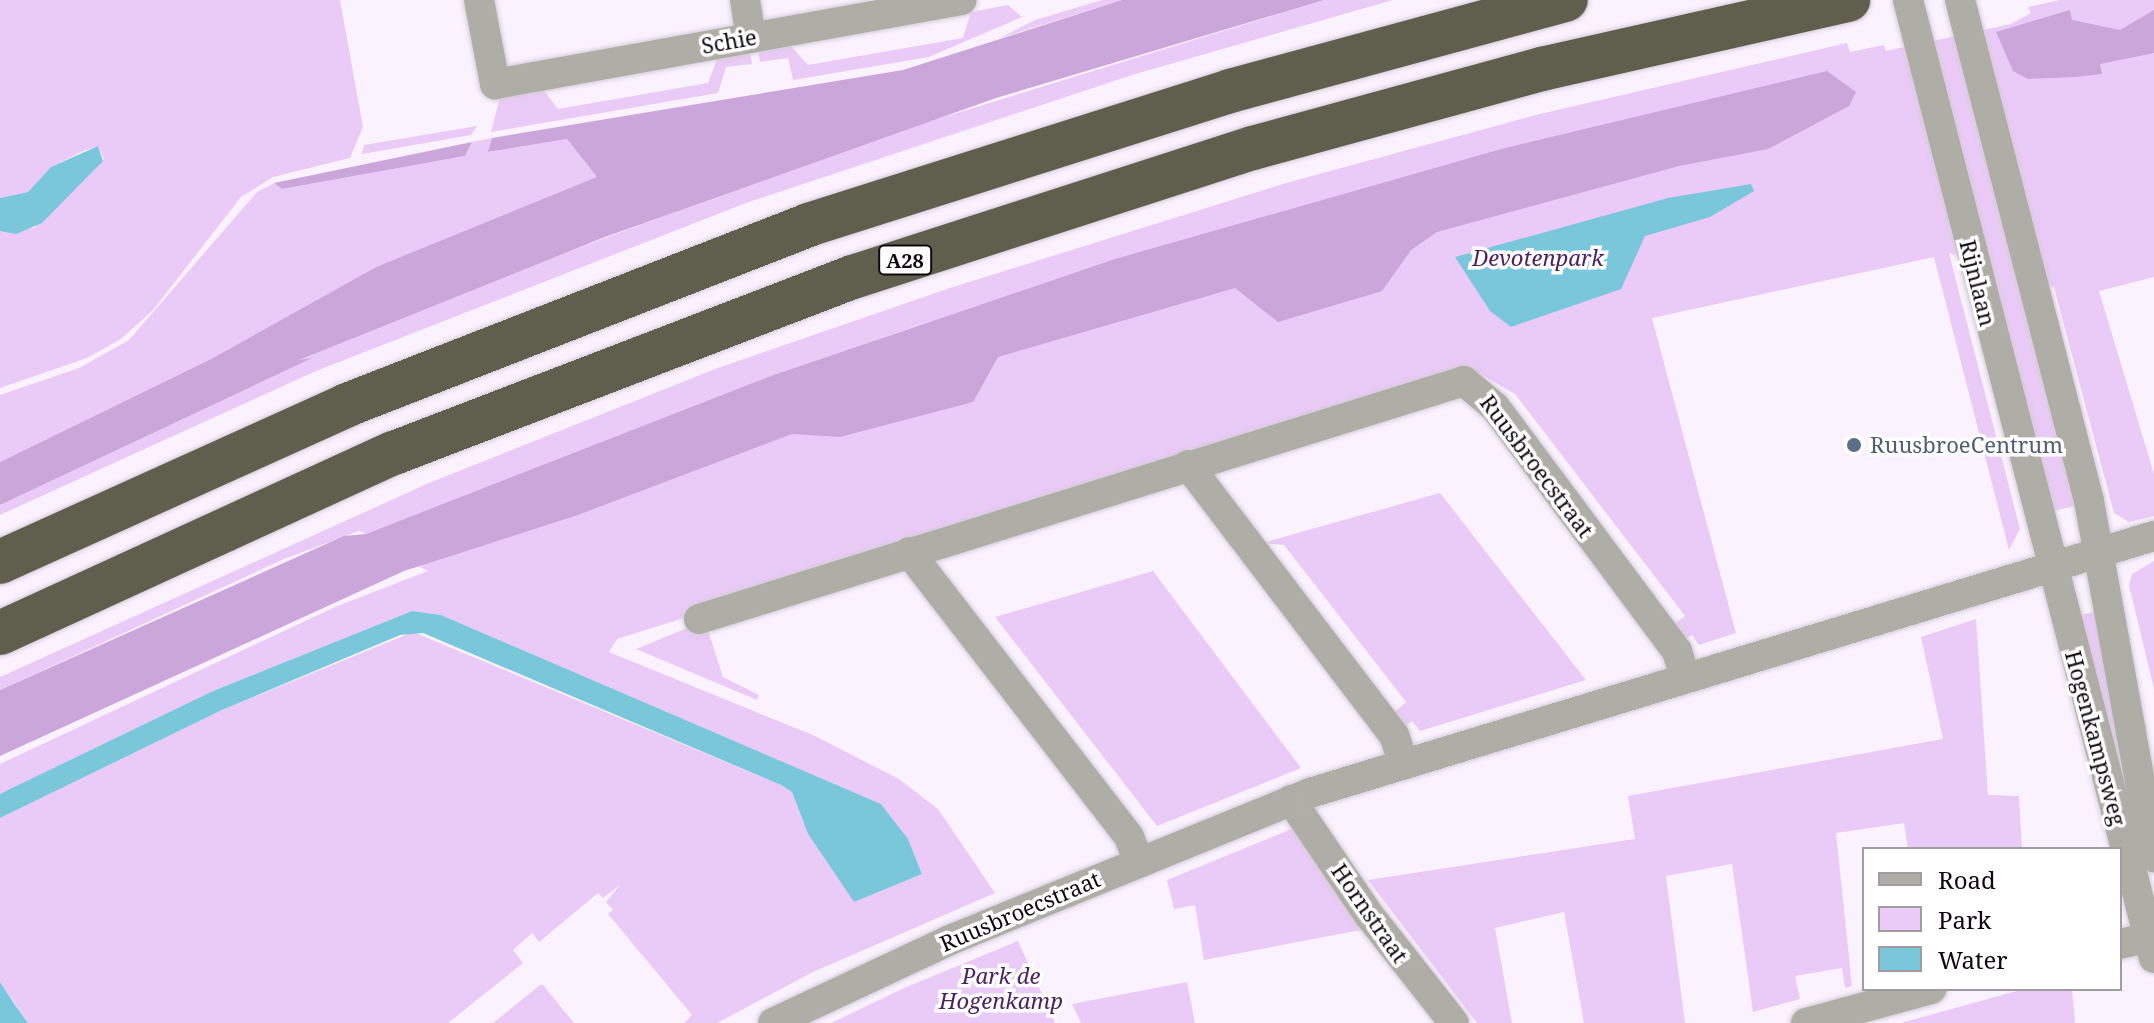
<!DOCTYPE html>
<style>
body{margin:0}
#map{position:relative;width:2154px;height:1023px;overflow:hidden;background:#fbf2ff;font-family:"Noto Serif",serif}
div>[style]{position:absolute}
.green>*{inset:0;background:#eacaf7}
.forest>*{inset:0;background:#cba6da}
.water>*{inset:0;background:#7ac7dc}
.roads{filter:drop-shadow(0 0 2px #d5cdd9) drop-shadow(0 0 2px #d5cdd9)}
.minor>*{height:30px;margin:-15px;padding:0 15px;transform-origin:15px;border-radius:15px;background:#afaea6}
.highway>*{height:44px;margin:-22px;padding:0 22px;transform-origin:22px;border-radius:22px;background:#605f4e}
.dots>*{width:22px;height:22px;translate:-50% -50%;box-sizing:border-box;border:4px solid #fff;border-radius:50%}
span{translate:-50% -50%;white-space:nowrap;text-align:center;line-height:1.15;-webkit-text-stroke:7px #fff;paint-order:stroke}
.shield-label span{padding:2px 6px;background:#fff;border:2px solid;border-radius:6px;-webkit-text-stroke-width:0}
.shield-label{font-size:20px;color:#0e0a0f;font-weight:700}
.street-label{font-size:22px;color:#0e0a0f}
.park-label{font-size:22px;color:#4e215f;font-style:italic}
.service-label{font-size:22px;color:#4e5e75}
.left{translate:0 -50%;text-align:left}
.legend{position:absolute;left:1862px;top:847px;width:260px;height:144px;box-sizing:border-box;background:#fff;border:2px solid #9f9d9f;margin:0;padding:10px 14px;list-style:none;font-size:24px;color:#0e0a0f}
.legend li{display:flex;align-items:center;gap:16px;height:40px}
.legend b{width:40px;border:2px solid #9f9d9f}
</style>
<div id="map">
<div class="green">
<div style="clip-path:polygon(0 0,340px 0,363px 127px,350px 158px,273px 177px,241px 197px,153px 310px,121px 339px,87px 358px,0 388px,0 231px,34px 228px,104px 159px,98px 146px,83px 151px,51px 167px,28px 192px,0 198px)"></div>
<div style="clip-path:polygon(1102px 0,1122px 0,1000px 38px,1035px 20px)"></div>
<div style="clip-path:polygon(1324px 0,1393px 0,1132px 75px,746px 203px,316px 371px,0 515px,0 505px,308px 359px,290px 364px,469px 289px,856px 144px)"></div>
<div style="clip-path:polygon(2060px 0,2154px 0,2154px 277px,2099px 291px,2154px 474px,2154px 516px,2129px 522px,2114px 513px,2054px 287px,2020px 276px,2080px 505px,2049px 512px,1983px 265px,1949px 253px,2020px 529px,2009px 550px,1934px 257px,1652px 318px,1736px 633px,1699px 645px,1692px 635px,1681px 642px,1669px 628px,1685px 616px,1515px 394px,1473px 370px,617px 639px,609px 652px,815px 736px,899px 779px,938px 809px,995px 893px,813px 972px,717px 1023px,684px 1023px,692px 1015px,608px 914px,613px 910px,606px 902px,620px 885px,603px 898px,598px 893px,539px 942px,532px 933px,513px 950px,523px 963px,448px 1023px,28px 1023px,0 982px,0 818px,222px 710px,413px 632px,781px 785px,792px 792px,808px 834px,854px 902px,922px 874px,908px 839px,881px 804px,441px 615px,412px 611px,213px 691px,0 794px,0 764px,335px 607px,428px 571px,370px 541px,939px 317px,366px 534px,359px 531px,284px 559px,0 690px,0 677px,429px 483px,715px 369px,950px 288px,1286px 183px,1540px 114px,1847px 43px,1850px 52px,1884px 45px,1886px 51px,2011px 24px,2031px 13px,2028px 7px)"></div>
<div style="clip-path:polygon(1008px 5px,1022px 17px,929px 57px,793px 80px,788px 58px,760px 62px,758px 49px,789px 44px,808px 65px,963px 38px,971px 12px)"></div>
<div style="clip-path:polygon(750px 51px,752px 64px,726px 67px,718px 93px,491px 132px,500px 97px,542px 88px,558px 109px,708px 83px,718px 57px)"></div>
<div style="clip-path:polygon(477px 126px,471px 135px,362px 154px,364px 145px)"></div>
<div style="clip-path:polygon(492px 138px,489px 152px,567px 139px,598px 178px,376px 267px,211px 359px,0 462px,0 395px,79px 368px,129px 340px,257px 192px,274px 183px,282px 189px,465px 156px,472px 142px)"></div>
<div style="clip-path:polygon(1440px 493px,1586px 680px,1420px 731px,1412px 721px,1401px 730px,1390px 716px,1406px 702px,1284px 545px,1262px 543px)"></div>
<div style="clip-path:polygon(2154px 561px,2154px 689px,2129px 585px,2132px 574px)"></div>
<div style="clip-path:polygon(1153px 571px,1301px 768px,1157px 826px,995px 617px)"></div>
<div style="clip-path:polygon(2099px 611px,2134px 806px,2125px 808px,2075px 616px)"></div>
<div style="clip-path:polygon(1976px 619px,1988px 795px,2019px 796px,2022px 849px,1908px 849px,1904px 823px,1836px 833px,1852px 986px,1845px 988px,1842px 968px,1795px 976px,1800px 999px,1753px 1012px,1732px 864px,1666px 876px,1685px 1023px,1584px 1023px,1564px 912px,1495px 928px,1512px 1023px,1477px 1023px,1368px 880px,1635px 839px,1628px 796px,1943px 739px,1921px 637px)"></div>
<div style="clip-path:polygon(697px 624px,707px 627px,723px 677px,759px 695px,757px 700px,636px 649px)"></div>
<div style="clip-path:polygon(1294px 828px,1366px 929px,1204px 960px,1195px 905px,1174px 909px,1167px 880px)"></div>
<div style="clip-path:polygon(1018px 941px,1055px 1023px,831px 1023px,904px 988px)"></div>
<div style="clip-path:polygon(1187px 982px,1195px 1023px,1081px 1023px,1072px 1004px)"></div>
<div style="clip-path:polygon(543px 985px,574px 1023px,493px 1023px,540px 985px)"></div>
<div style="clip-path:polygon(2024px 989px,2072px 989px,2075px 1023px,1901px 1023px)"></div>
</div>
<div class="forest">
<div style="clip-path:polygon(1122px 0,1324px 0,996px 98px,605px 237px,299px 360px,312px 358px,0 505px,0 462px,211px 359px,376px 267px,597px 177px,567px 139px,488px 152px,492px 138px,903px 70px)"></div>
<div style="clip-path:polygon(2070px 10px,2072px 20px,2120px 30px,2154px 10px,2154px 53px,2100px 64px,2102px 74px,2076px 77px,2028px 79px,2013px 71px,1996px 32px)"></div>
<div style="clip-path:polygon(1827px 71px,1856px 92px,1849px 106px,1768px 149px,1679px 166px,1437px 232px,1411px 250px,1382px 291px,1278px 322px,1235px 288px,998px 357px,973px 402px,840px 437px,792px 434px,575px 516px,404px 571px,0 756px,0 690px,344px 536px,366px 534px,771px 376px,1115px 259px,1505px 148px)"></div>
<div style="clip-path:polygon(472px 142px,465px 156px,282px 189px,274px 183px)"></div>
</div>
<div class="water">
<div style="clip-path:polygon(98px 146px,103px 161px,42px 223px,16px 234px,0 231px,0 198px,28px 192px,51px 167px)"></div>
<div style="clip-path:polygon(1751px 184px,1754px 191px,1710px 217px,1645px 236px,1621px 289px,1511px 327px,1490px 311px,1455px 257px,1668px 198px)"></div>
<div style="clip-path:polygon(412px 611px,441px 615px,881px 804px,908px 839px,922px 874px,854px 902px,808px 834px,792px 792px,781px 785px,423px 633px,400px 635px,222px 710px,0 818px,0 794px,10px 789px,213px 691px)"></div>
<div style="clip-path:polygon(0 982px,15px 1005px,28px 1023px,0 1023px)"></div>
</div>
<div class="roads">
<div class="minor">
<div style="left:479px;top:0;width:86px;rotate:79.2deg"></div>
<div style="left:495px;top:84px;width:474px;rotate:-10.2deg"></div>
<div style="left:745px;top:0;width:37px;rotate:81deg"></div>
<div style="left:1908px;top:0;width:989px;rotate:75.6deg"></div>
<div style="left:1960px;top:0;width:517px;rotate:75.56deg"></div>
<div style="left:2089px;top:501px;width:362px;rotate:79.7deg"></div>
<div style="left:1188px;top:465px;width:340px;rotate:52.7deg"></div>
<div style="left:1394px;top:735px;width:31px;rotate:71deg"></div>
<div style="left:909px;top:552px;width:360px;rotate:52.3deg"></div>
<div style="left:1129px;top:837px;width:27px;rotate:68deg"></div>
<div style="left:699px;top:619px;width:801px;rotate:-17.28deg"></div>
<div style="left:1464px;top:381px;width:40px;rotate:40deg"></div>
<div style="left:1495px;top:407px;width:304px;rotate:53.3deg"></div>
<div style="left:1677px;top:651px;width:27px;rotate:73deg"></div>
<div style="left:1291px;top:800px;width:139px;rotate:55.9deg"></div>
<div style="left:1369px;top:915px;width:137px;rotate:51.8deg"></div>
<div style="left:2120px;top:944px;width:35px;rotate:-13deg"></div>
<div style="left:773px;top:1023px;width:195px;rotate:-25.1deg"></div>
<div style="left:950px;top:940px;width:389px;rotate:-22.2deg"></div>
<div style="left:1310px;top:793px;width:882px;rotate:-16.94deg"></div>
<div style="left:1806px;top:1023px;width:130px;rotate:-15.2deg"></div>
</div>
<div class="highway">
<div style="left:0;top:562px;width:381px;rotate:-24.3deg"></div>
<div style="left:347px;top:405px;width:495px;rotate:-21.3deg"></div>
<div style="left:808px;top:225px;width:443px;rotate:-17.6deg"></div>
<div style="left:1230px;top:91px;width:348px;rotate:-15.2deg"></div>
<div style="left:0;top:633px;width:433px;rotate:-24.6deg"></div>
<div style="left:394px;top:453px;width:492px;rotate:-21deg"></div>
<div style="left:853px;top:277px;width:420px;rotate:-17.9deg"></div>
<div style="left:1253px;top:148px;width:300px;rotate:-15.3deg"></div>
<div style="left:1542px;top:69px;width:314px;rotate:-12.7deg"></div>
</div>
</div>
<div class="dots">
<div style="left:1854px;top:445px;background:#5c6f8a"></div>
</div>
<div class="shield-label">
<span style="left:905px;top:260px">A28</span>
</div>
<div class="street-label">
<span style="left:729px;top:41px;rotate:-10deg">Schie</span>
<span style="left:1978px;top:283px;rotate:76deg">Rijnlaan</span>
<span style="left:1537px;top:466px;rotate:53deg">Ruusbroecstraat</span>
<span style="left:2096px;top:738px;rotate:75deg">Hogenkampsweg</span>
<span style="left:1020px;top:911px;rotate:-23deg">Ruusbroecstraat</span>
<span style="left:1370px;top:913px;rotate:55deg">Hornstraat</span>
</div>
<div class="park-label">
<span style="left:1538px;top:258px">Devotenpark</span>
<span style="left:1001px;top:988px">Park de<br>Hogenkamp</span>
</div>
<div class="service-label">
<span class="left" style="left:1870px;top:445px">RuusbroeCentrum</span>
</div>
<ul class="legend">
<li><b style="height:10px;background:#afaea6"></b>Road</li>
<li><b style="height:22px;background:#eacaf7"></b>Park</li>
<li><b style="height:22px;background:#7ac7dc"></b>Water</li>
</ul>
</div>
